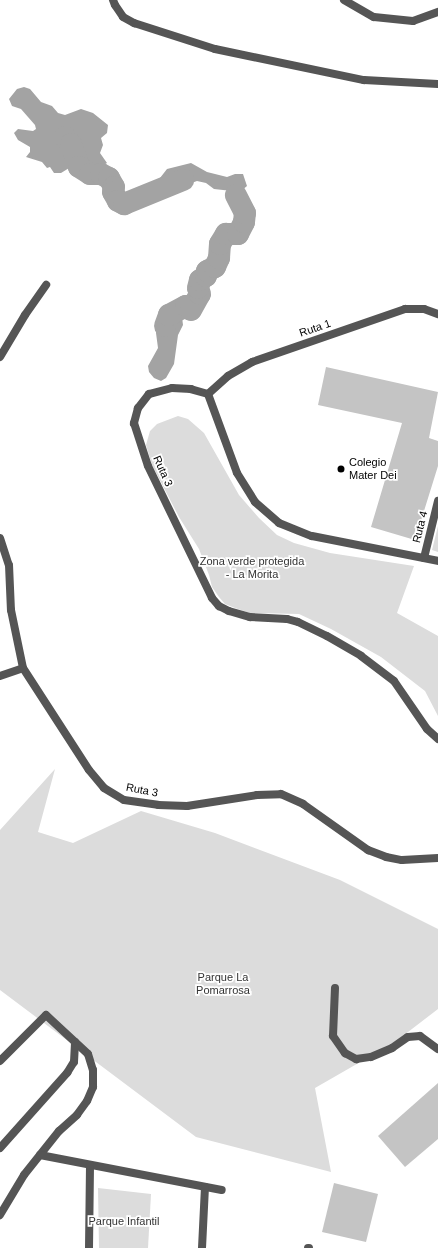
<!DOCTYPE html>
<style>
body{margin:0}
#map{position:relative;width:438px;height:1248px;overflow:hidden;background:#fff;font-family:Helvetica,sans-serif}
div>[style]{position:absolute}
.green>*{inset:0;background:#dcdcdc}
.water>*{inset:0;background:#a3a3a3}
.river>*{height:22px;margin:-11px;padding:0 11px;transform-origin:11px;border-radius:11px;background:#a3a3a3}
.building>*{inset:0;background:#c4c4c4}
.minor>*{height:8px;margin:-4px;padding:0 4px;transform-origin:4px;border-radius:4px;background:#555}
.dots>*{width:11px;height:11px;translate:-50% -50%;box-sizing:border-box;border:2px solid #fff;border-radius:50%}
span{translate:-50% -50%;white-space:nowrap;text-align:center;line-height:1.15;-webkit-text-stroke:3.5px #fff;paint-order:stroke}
.street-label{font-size:11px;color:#000}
.poi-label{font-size:11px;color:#000}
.left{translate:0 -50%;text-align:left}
.park-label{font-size:11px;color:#333}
</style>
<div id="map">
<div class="green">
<div style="clip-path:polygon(178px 416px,188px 419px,204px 433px,239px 495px,259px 518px,277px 535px,294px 543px,330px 553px,414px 566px,397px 613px,438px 636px,438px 716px,425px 691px,381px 657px,331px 629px,299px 614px,250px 613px,235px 608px,225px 604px,219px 597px,212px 587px,209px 575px,199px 549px,179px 517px,152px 465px,146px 445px,150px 431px,157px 424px)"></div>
<div style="clip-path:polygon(438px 526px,438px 552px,432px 550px)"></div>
<div style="clip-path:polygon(55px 769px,38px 832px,73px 843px,141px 811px,215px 833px,340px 880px,438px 929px,438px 1009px,395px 1042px,315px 1088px,331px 1172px,196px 1137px,0 990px,0 830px)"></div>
<div style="clip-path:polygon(98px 1188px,151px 1194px,148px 1248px,99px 1248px)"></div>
</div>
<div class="water">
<div style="clip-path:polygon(24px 87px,30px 89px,41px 102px,52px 106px,58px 113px,65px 115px,81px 109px,93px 113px,108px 125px,107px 133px,101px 138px,103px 145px,100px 153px,107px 163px,102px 166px,84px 162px,74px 165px,61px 173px,54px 173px,50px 167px,47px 168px,42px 162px,26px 157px,30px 152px,30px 147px,18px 140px,14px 133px,18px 129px,33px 131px,36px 129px,35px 125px,21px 109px,12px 106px,9px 99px,17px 89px)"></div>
<div style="clip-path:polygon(191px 163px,207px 172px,227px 177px,235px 174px,243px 174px,247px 186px,241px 191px,241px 194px,243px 199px,252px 205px,252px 209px,248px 221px,241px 221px,238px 217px,240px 210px,233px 200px,232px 191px,214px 189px,206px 183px,197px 181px,164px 193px,156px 192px,160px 178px,167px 169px)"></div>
<div style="clip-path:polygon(180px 306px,186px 306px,191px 310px,182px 317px,183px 325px,178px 335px,174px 364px,166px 378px,161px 381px,154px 378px,149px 372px,148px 366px,158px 348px,156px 333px,158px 317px,168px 309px)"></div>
</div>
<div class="river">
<div style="left:65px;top:137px;width:9px;rotate:49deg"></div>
<div style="left:71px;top:144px;width:24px;rotate:71deg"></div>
<div style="left:79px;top:167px;width:13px;rotate:32deg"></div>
<div style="left:90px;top:174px;width:11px"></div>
<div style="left:101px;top:174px;width:9px;rotate:27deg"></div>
<div style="left:109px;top:178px;width:10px;rotate:61deg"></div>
<div style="left:114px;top:187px;width:5px;rotate:101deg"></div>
<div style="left:113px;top:192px;width:10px;rotate:61deg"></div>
<div style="left:118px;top:201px;width:7px;rotate:27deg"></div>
<div style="left:124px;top:204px;width:64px;rotate:-22.1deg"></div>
<div style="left:165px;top:326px;width:12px;rotate:-70deg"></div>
<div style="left:169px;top:315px;width:19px;rotate:-28deg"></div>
<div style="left:186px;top:306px;width:6px;rotate:39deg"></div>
<div style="left:191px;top:310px;width:18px;rotate:-61deg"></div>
<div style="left:200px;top:294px;width:6px;rotate:-108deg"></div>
<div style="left:198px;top:288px;width:8px;rotate:-76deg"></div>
<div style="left:200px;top:280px;width:7px;rotate:-34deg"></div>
<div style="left:206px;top:276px;width:5px;rotate:-79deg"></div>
<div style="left:207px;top:271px;width:9px;rotate:-27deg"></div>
<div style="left:215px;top:267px;width:10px;rotate:-66deg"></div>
<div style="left:219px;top:258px;width:14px;rotate:-86deg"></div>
<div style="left:220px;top:244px;width:12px;rotate:-59deg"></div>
<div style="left:226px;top:234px;width:12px"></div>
<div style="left:238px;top:234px;width:13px;rotate:-63deg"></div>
<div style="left:244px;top:222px;width:9px;rotate:-84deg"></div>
<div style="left:245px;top:213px;width:20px;rotate:-117deg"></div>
</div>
<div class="building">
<div style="clip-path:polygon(326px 367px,438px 392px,429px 438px,438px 441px,438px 466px,415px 540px,371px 527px,402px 423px,318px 405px)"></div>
<div style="clip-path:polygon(438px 1083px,438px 1139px,405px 1167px,378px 1136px)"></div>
<div style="clip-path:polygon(334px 1183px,378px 1194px,366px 1242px,322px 1232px)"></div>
</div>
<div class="minor">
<div style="left:113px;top:0;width:5px;rotate:68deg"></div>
<div style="left:115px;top:5px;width:14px;rotate:56deg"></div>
<div style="left:123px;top:17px;width:13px;rotate:29deg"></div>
<div style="left:134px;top:23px;width:85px;rotate:17.8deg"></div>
<div style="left:215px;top:49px;width:152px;rotate:11.8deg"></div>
<div style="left:364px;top:80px;width:74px;rotate:3.1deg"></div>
<div style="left:344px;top:0;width:34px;rotate:30deg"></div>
<div style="left:374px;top:17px;width:39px;rotate:6deg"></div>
<div style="left:413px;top:21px;width:27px;rotate:-20deg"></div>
<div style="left:0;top:357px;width:49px;rotate:-59.2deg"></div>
<div style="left:25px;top:315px;width:37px;rotate:-55deg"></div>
<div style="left:208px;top:394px;width:18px;rotate:-164deg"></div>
<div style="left:191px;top:389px;width:19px;rotate:-177deg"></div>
<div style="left:172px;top:388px;width:24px;rotate:165deg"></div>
<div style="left:149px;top:394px;width:18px;rotate:128deg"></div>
<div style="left:138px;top:408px;width:16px;rotate:105deg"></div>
<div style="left:134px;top:423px;width:45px;rotate:72deg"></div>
<div style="left:148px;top:466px;width:147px;rotate:64.1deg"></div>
<div style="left:212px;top:598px;width:11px;rotate:49deg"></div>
<div style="left:219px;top:606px;width:11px;rotate:27deg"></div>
<div style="left:229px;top:611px;width:22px;rotate:16deg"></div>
<div style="left:250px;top:617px;width:37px;rotate:3deg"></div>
<div style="left:287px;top:619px;width:11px;rotate:15deg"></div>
<div style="left:298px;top:622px;width:32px;rotate:26deg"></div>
<div style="left:327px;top:636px;width:39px;rotate:30deg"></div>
<div style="left:361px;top:656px;width:41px;rotate:37.1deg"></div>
<div style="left:394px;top:681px;width:58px;rotate:55.5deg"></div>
<div style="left:427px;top:729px;width:15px;rotate:42deg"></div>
<div style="left:208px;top:394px;width:84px;rotate:69.8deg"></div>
<div style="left:237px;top:473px;width:34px;rotate:58deg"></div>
<div style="left:255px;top:502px;width:32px;rotate:41deg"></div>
<div style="left:279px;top:523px;width:35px;rotate:22deg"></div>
<div style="left:312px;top:536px;width:128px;rotate:11.2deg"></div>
<div style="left:208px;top:394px;width:27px;rotate:-42deg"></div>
<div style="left:228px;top:376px;width:28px;rotate:-30deg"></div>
<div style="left:252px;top:362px;width:162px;rotate:-19.1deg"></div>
<div style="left:405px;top:309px;width:19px"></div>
<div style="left:424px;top:309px;width:15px;rotate:20deg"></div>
<div style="left:0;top:538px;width:28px;rotate:72deg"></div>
<div style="left:9px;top:565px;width:45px;rotate:87.5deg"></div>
<div style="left:11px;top:610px;width:59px;rotate:78.3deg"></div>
<div style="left:23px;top:668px;width:121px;rotate:57.1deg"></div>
<div style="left:89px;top:770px;width:23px;rotate:50deg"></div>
<div style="left:104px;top:788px;width:23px;rotate:31deg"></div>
<div style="left:124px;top:800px;width:34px;rotate:8deg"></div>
<div style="left:158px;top:805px;width:29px;rotate:2deg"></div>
<div style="left:187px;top:806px;width:71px;rotate:-8.9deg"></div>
<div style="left:257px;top:795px;width:24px;rotate:-2deg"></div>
<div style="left:281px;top:794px;width:24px;rotate:24deg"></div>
<div style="left:303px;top:804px;width:80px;rotate:35.3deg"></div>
<div style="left:368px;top:850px;width:19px;rotate:21deg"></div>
<div style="left:386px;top:857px;width:16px;rotate:11deg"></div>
<div style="left:402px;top:860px;width:36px;rotate:-3deg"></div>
<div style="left:424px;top:558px;width:59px;rotate:-76.2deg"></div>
<div style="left:0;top:676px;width:24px;rotate:-19deg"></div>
<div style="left:335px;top:988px;width:48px;rotate:92.4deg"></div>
<div style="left:333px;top:1036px;width:21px;rotate:55deg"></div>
<div style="left:345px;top:1053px;width:13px;rotate:29deg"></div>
<div style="left:356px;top:1059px;width:15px;rotate:-8deg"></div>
<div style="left:371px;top:1057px;width:23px;rotate:-23deg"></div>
<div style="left:392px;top:1048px;width:19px;rotate:-35deg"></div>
<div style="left:408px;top:1037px;width:12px;rotate:-5deg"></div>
<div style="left:420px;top:1036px;width:22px;rotate:36deg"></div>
<div style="left:0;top:1061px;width:65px;rotate:-45deg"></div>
<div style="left:46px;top:1015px;width:57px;rotate:42.9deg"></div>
<div style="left:88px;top:1054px;width:17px;rotate:73deg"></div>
<div style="left:93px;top:1070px;width:17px;rotate:90deg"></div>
<div style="left:93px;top:1087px;width:15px;rotate:113deg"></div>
<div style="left:87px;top:1101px;width:17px;rotate:126deg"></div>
<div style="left:77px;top:1115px;width:24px;rotate:138deg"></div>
<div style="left:59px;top:1131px;width:56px;rotate:128.5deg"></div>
<div style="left:24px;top:1175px;width:47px;rotate:121deg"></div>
<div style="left:0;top:1148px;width:101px;rotate:-48.2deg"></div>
<div style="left:67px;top:1073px;width:13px;rotate:-58deg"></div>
<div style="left:74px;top:1062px;width:20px;rotate:-87deg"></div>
<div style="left:40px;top:1155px;width:185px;rotate:10.9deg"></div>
<div style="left:89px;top:1248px;width:83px;rotate:-89.3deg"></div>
<div style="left:202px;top:1248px;width:61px;rotate:-87.2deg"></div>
<div style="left:308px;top:1248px;width:1px"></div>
</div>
<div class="dots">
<div style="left:341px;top:469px;background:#000"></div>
</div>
<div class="street-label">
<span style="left:315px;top:328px;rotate:-19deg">Ruta 1</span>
<span style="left:163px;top:471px;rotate:66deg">Ruta 3</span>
<span style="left:420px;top:527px;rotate:-76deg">Ruta 4</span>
<span style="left:142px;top:790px;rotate:11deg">Ruta 3</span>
</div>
<div class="poi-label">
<span class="left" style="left:349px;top:469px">Colegio<br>Mater Dei</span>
</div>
<div class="park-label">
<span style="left:252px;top:568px">Zona verde protegida<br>- La Morita</span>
<span style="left:223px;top:984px">Parque La<br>Pomarrosa</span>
<span style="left:124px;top:1221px">Parque Infantil</span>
</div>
</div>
